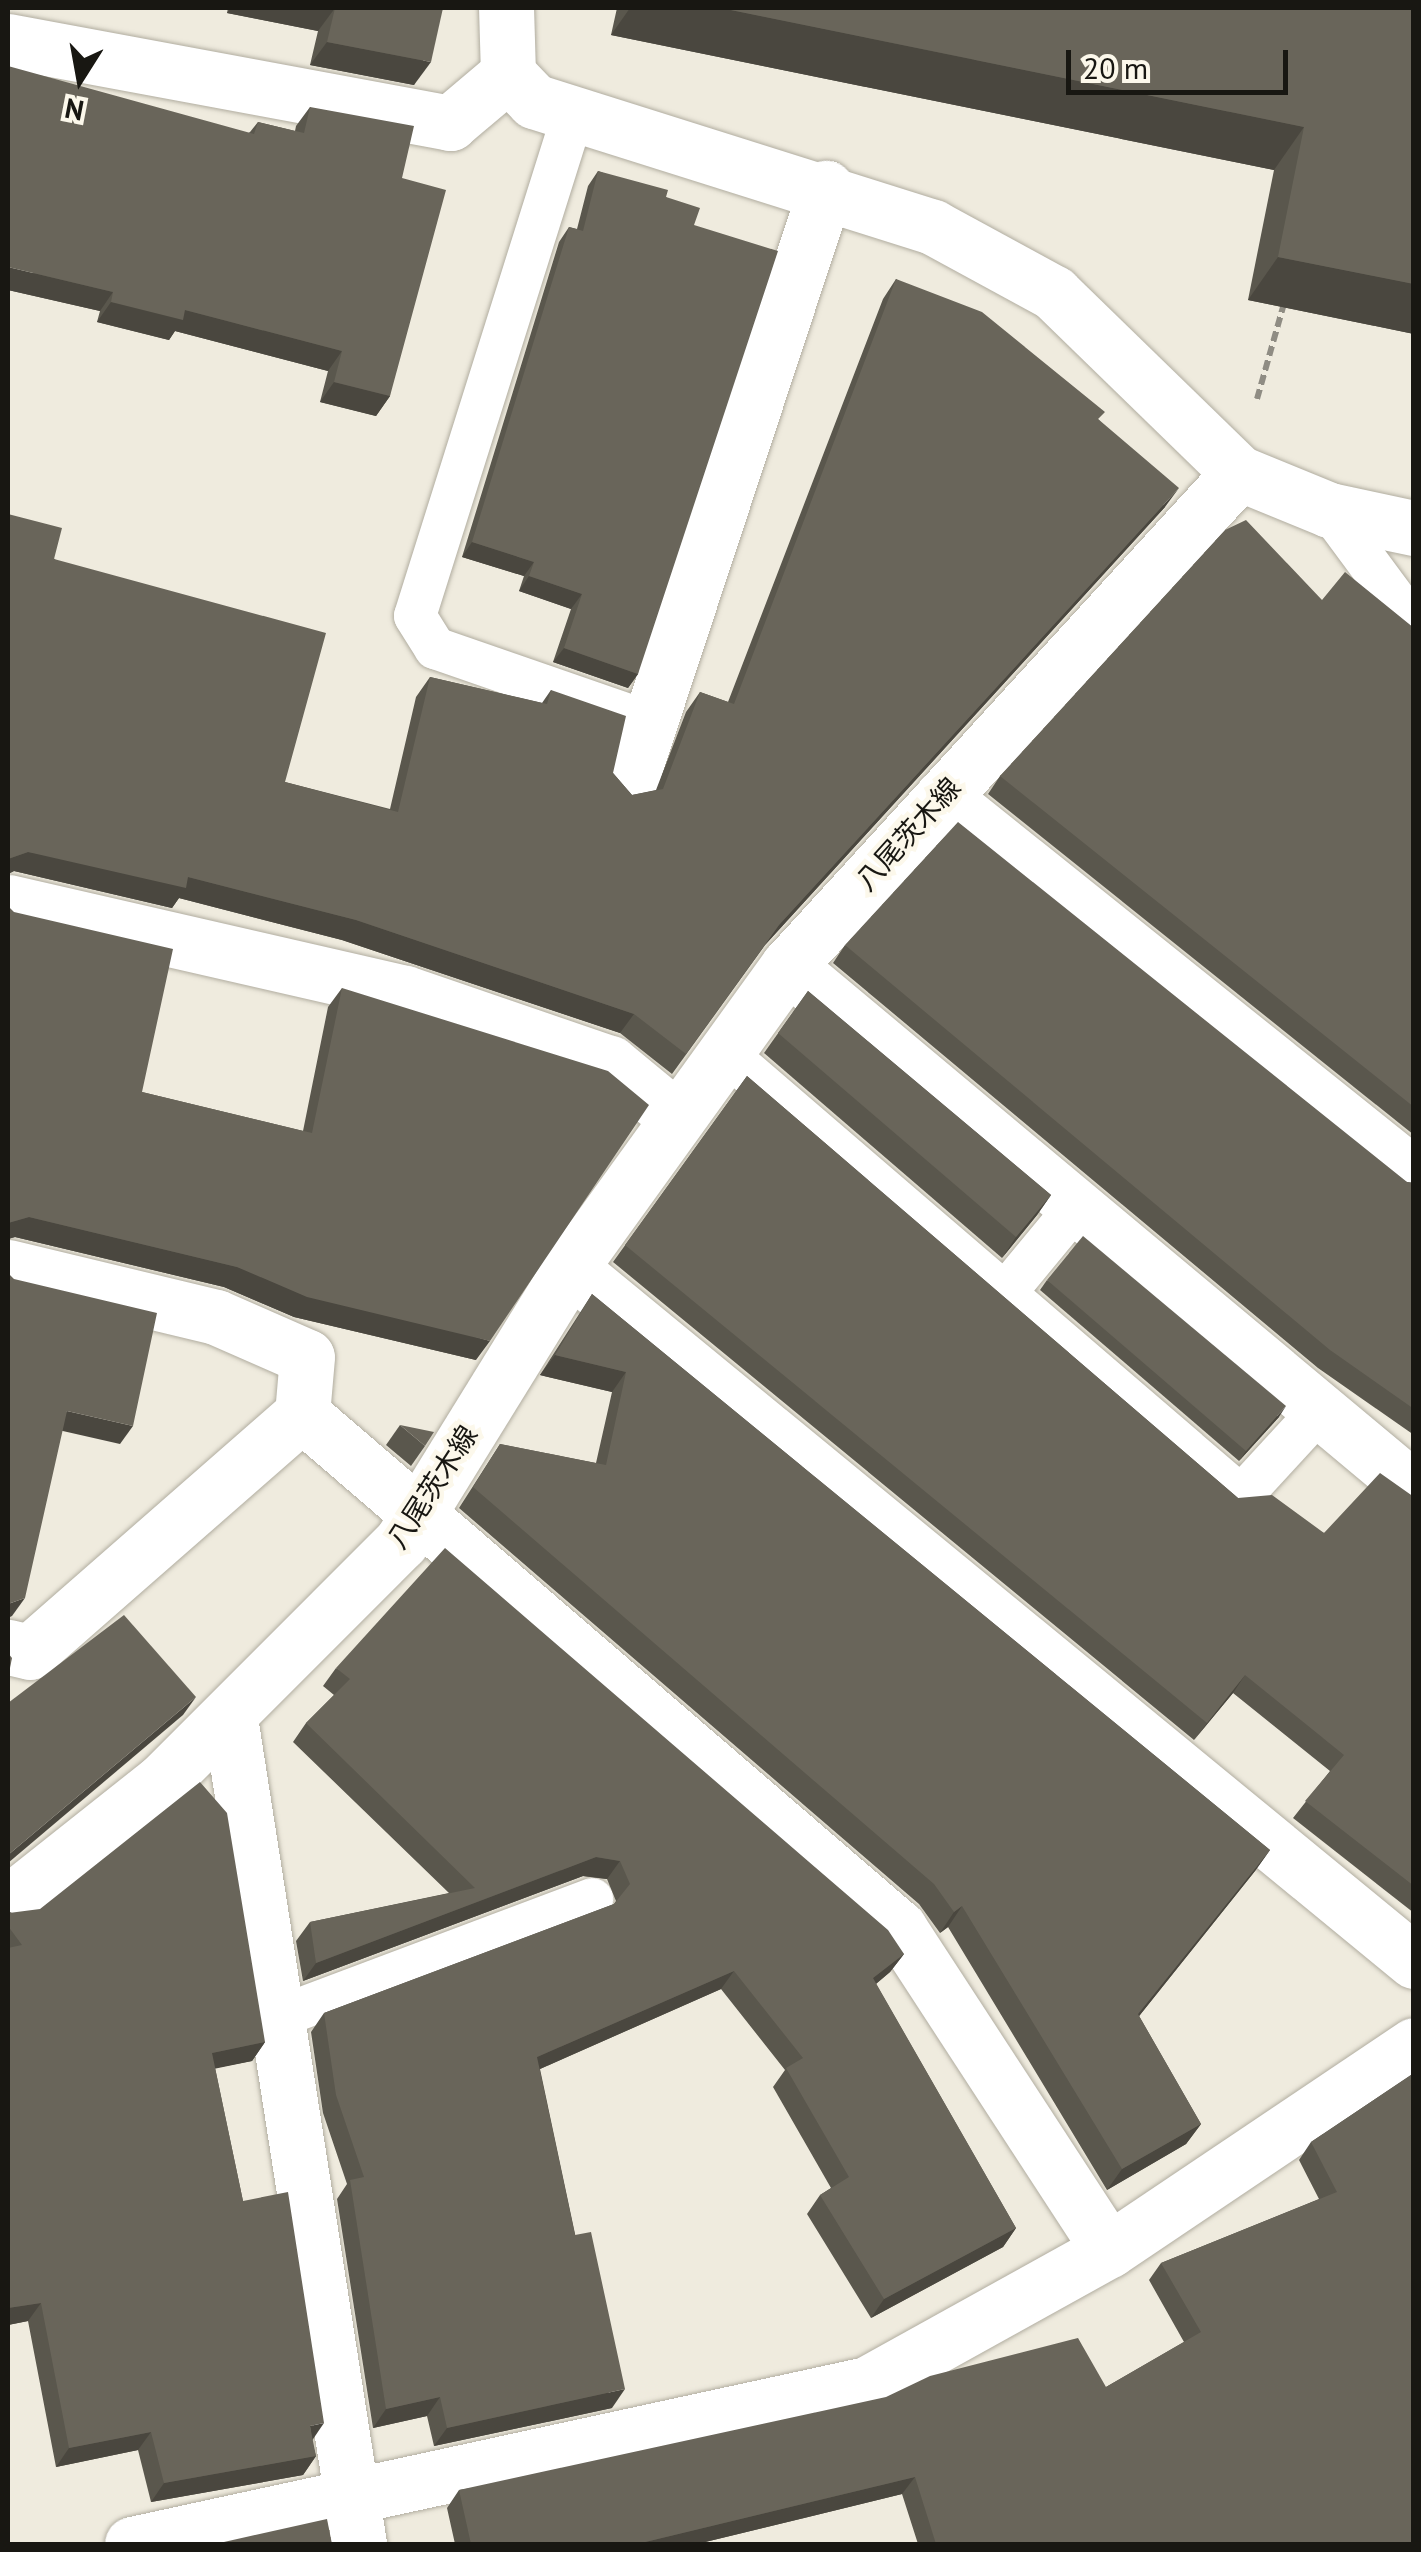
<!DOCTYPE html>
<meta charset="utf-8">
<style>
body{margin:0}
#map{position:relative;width:1421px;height:2552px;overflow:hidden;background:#efebde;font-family:"PT Sans","Noto Sans JP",sans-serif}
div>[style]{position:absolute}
.path>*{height:6px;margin-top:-3px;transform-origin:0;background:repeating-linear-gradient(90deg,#8f8c83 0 10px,transparent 0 15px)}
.roads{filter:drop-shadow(0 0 2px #b1ada0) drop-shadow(0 0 2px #b1ada0)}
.service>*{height:42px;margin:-21px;padding:0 21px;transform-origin:21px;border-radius:21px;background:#fff}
.minor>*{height:55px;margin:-27.5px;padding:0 27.5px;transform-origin:27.5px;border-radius:27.5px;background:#fff}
.primary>*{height:55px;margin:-27.5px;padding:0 27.5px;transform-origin:27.5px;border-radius:27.5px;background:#fff}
.wall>*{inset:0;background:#5a574d}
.shaded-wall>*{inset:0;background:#4a473f}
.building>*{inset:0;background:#69655a}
span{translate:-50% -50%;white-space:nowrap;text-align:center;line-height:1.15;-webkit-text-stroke:9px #fcf8eb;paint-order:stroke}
.street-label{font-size:28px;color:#181712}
.frame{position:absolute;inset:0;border:10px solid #181712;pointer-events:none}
.north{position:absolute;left:30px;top:30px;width:100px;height:100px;-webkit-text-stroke:8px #fcf8eb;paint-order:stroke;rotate:191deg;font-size:28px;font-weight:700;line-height:40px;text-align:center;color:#181712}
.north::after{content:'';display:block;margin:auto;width:35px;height:45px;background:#181712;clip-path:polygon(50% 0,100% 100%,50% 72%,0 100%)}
.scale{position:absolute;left:1066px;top:50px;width:222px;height:45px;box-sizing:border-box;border:5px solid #181712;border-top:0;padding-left:12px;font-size:30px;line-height:35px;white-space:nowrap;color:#181712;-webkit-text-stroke:8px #fcf8eb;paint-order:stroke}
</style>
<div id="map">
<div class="path">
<div style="left:1257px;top:399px;width:103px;rotate:-74.2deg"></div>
</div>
<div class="roads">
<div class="service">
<div style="left:572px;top:118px;width:522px;rotate:107.5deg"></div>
<div style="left:415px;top:616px;width:38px;rotate:58deg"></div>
<div style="left:435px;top:648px;width:226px;rotate:19.1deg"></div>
<div style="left:1329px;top:510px;width:143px;rotate:53.5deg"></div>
<div style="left:723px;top:1051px;width:683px;rotate:40.66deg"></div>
<div style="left:1241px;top:1496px;width:117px;rotate:-47.4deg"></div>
<div style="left:1005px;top:1293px;width:113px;rotate:-50.4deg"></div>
<div style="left:276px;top:2018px;width:338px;rotate:-20.6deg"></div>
</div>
<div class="minor">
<div style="left:8px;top:41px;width:450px;rotate:10.5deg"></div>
<div style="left:450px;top:123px;width:76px;rotate:-40.2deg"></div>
<div style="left:1239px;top:473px;width:97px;rotate:22.3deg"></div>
<div style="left:1329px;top:510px;width:87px;rotate:12deg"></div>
<div style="left:629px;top:785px;width:629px;rotate:-71.74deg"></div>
<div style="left:942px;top:797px;width:605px;rotate:38.69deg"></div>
<div style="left:8px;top:902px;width:407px;rotate:12.9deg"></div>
<div style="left:405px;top:993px;width:217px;rotate:18.9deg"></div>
<div style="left:610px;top:1063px;width:82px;rotate:39.5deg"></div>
<div style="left:788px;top:966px;width:816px;rotate:39.88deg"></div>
<div style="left:8px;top:1267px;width:214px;rotate:13.5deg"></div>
<div style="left:216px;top:1317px;width:99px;rotate:23.7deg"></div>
<div style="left:307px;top:1357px;width:57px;rotate:95deg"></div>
<div style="left:302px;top:1414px;width:361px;rotate:138.8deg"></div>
<div style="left:30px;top:1652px;width:23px;rotate:-167deg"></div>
<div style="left:570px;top:1268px;width:1092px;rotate:39.39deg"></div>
<div style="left:302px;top:1414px;width:788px;rotate:40.73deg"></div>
<div style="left:899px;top:1928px;width:384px;rotate:56.9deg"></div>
<div style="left:230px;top:1718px;width:836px;rotate:81.12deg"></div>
<div style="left:132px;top:2544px;width:752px;rotate:-12.28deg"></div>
<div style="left:867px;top:2384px;width:277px;rotate:-29deg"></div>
<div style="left:1109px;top:2250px;width:367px;rotate:-33.9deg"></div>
</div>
<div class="primary">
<div style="left:8px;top:1903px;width:196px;rotate:-38.4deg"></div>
<div style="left:162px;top:1781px;width:338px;rotate:-45deg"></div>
<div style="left:401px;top:1542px;width:322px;rotate:-58.3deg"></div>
<div style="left:570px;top:1268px;width:372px;rotate:-54.2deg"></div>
<div style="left:788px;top:966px;width:668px;rotate:-47.55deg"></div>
<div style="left:1239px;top:473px;width:258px;rotate:-135.8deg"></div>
<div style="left:1054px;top:293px;width:138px;rotate:-151.4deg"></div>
<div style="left:933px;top:227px;width:418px;rotate:-162.5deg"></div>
<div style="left:534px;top:101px;width:37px;rotate:-134deg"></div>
<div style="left:508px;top:74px;width:66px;rotate:-91.7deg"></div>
</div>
</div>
<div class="wall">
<div style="clip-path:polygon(228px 8px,443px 8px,414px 85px,310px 65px,318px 31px,227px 13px)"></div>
<div style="clip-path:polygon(617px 8px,1414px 8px,1414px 334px,1248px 300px,1274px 170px,611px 35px)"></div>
<div style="clip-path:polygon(310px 107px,402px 178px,390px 396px,376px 416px,320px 402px,328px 371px,175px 331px,169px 340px,97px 322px,100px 311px,8px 290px,250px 132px,258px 122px,295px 131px,296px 126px)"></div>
<div style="clip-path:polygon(598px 171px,666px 197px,694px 225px,638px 674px,628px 688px,553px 662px,571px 609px,519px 591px,524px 576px,462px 557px,559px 242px,569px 227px,577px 229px,588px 186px)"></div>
<div style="clip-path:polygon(896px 279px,1099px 420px,1165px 507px,765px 945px,672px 1074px,620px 1033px,342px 940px,179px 898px,172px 908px,14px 871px,8px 874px,8px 514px,285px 782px,390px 809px,416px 697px,430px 677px,542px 703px,551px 690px,613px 773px,632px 795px,656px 790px,686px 712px,700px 692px,728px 702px,883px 299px)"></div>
<div style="clip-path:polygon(1322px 600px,1414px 628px,1414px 1135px,988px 794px,1000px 776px)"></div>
<div style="clip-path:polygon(8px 906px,142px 1092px,303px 1131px,328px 1007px,342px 988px,476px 1360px,294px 1317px,224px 1287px,15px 1237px,8px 1239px)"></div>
<div style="clip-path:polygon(845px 945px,1407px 1182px,1414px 1183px,1414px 1435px,1318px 1368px,833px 963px)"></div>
<div style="clip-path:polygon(808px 991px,1051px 1195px,1037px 1215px,1002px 1258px,764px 1053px)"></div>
<div style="clip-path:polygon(747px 1076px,1238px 1498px,1324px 1533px,1414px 1497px,1414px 1913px,1293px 1818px,1330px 1771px,1233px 1693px,1194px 1740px,613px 1262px)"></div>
<div style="clip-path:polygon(1047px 1280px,1279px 1417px,1239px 1461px,1040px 1290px)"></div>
<div style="clip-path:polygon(592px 1294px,1270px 1850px,1255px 1871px,1139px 2016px,1201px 2124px,1186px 2144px,1107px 2190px,948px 1927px,940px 1933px,919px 1904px,459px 1508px,500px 1444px,596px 1463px,612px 1392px,540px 1375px)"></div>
<div style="clip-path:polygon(400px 1425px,425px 1446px,411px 1466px,386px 1445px)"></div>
<div style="clip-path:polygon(336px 1668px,904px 1954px,890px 1972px,876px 1984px,1016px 2228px,1003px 2247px,871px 2318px,807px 2214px,820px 2195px,831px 2188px,773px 2087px,785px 2070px,721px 1989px,540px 2069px,612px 2408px,434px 2446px,427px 2416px,373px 2428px,337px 2199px,347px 2184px,323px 2113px,311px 2032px,324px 2013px,614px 1904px,616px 1901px,607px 1879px,583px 1876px,303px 1981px,296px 1941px,310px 1922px,449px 1893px,293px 1742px,306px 1723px,334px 1695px,323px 1686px)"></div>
<div style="clip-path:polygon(8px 1911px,265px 2042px,252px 2061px,215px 2068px,243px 2201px,316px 2456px,303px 2475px,151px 2502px,138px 2450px,56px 2467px,28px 2321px,8px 2325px)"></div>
<div style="clip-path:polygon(1414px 2073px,1414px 2544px,918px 2544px,902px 2494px,697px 2544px,455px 2544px,447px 2508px,459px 2490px,1106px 2387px,1184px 2342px,1149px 2280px,1161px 2263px,1319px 2199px,1299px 2160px,1311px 2142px)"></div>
</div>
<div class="shaded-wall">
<div style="clip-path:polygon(231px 8px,335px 8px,318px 31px,227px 13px)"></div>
<div style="clip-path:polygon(630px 8px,721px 8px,1304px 127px,1274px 170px,611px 35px)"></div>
<div style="clip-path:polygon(327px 42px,431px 62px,414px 85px,310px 65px)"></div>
<div style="clip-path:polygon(1278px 257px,1414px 284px,1414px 334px,1248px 300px)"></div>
<div style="clip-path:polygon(8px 267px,113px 292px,100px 311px,8px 290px)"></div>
<div style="clip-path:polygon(111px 302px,185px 310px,342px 351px,328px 371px,175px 331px,169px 340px,97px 322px)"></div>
<div style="clip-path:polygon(334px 382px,390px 396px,376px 416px,320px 402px)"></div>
<div style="clip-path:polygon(1179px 488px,1165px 507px,765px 945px,672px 1074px,779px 925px)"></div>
<div style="clip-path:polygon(472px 542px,534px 562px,524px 576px,462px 557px)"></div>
<div style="clip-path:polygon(529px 576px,582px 594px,571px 609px,519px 591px)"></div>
<div style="clip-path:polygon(564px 648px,638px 674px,628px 688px,553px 662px)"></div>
<div style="clip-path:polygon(28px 852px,188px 877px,356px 920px,634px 1014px,620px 1033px,342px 940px,179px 898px,172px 908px,14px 871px,8px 874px,8px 859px)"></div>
<div style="clip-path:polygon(1051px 1195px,1037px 1215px,1002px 1258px,1016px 1237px)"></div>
<div style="clip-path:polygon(29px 1217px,237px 1267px,490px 1341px,476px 1360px,294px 1317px,224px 1287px,15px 1237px,8px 1239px,8px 1223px)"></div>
<div style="clip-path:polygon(555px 1355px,626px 1372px,612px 1392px,540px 1375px)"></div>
<div style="clip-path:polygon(1286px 1406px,1279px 1417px,1239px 1461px,1246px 1451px)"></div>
<div style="clip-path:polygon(67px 1411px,133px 1426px,120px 1444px,54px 1429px)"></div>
<div style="clip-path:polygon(25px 1598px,12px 1616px,8px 1618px,8px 1604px)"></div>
<div style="clip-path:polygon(1245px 1675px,1233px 1693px,1194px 1740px,1207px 1723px)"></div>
<div style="clip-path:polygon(196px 1697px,183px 1715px,8px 1863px,8px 1855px)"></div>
<div style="clip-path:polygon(1270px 1850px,1255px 1871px,1124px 2035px,1138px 2014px)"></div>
<div style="clip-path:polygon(596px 1857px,620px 1861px,607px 1879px,583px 1876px,303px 1981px,316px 1963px)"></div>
<div style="clip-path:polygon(962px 1906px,948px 1927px,940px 1933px,954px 1912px)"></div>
<div style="clip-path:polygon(904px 1954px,890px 1972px,860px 1997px,873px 1978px)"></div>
<div style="clip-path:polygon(734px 1971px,721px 1989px,524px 2076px,537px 2057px)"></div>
<div style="clip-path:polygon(265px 2042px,252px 2061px,199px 2072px,212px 2053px)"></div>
<div style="clip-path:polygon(1201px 2124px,1186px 2144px,1107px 2190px,1122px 2169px)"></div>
<div style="clip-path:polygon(1016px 2228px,1003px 2247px,871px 2318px,884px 2299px)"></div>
<div style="clip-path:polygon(41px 2303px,28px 2321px,8px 2325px,8px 2308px)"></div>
<div style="clip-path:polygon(625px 2389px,612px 2408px,434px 2446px,447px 2428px)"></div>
<div style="clip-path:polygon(440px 2397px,427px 2416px,373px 2428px,386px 2409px)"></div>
<div style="clip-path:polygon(324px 2423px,311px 2442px,310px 2426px)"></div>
<div style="clip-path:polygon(151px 2432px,138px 2450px,56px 2467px,69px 2448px)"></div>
<div style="clip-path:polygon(316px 2456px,303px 2475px,151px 2502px,164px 2483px)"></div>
<div style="clip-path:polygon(915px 2477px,902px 2494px,697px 2544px,637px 2544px)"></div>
</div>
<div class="building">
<div style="clip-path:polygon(335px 8px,443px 8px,431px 62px,327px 42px)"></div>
<div style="clip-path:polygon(721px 8px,1414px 8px,1414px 284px,1278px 257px,1304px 127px)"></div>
<div style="clip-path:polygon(8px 66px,254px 134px,258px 122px,304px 133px,310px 107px,414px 126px,402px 178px,446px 190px,390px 396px,334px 382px,342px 351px,185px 310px,183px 320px,111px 302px,113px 292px,8px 267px)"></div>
<div style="clip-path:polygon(598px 171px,668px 190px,666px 197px,700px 208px,694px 225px,778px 251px,638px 674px,564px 648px,582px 594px,529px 576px,534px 562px,472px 542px,569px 227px,583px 231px)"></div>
<div style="clip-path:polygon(896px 279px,982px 312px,1105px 412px,1098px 419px,1179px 488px,779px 925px,686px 1054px,634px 1014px,356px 920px,188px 877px,186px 888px,28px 852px,8px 859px,8px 514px,62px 528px,54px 559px,326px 633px,285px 782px,398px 812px,430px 677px,547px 704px,551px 690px,626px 716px,613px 773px,632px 795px,663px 789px,700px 692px,734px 704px)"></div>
<div style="clip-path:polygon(1246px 520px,1322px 600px,1345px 572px,1414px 628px,1414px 1107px,1000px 776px,1225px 530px)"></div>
<div style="clip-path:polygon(958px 822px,1407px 1182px,1414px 1183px,1414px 1409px,1330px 1350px,845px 945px)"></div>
<div style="clip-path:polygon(8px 906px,14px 912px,173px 949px,142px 1092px,312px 1133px,342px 988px,608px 1071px,649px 1105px,490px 1341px,307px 1297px,237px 1267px,29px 1217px,8px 1223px)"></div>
<div style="clip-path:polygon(808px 991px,1051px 1195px,1016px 1237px,778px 1033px)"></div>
<div style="clip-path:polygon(747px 1076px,1238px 1498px,1272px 1495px,1324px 1533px,1380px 1473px,1414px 1497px,1414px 1886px,1305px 1801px,1344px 1755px,1245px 1675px,1207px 1723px,625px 1245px)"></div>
<div style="clip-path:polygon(1083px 1236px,1286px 1406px,1246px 1451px,1047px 1280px)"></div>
<div style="clip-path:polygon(8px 1273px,14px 1279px,157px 1313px,133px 1426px,67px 1411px,25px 1598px,8px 1604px)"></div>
<div style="clip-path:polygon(592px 1294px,1270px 1850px,1138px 2014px,1201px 2124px,1122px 2169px,962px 1906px,954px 1912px,934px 1884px,473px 1487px,500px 1444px,606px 1465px,626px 1372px,555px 1355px)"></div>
<div style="clip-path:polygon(400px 1425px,434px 1432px,425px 1446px)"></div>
<div style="clip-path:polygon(445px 1548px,888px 1930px,904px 1954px,873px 1978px,1016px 2228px,884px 2299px,820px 2195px,849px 2177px,786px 2068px,803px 2058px,734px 1971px,537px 2057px,575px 2235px,591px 2232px,625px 2389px,447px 2428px,440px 2397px,386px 2409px,350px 2180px,364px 2177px,336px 2095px,324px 2013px,614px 1904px,630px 1884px,620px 1861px,596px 1857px,316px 1963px,310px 1922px,475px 1888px,306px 1723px,350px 1679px,336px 1668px)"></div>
<div style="clip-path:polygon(124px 1615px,196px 1697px,8px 1855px,8px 1703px)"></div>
<div style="clip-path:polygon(8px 1653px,12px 1658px,8px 1678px)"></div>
<div style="clip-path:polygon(200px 1782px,227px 1813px,265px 2042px,212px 2053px,243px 2201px,288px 2192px,324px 2423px,310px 2426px,316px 2456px,164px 2483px,151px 2432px,69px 2448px,41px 2303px,8px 2308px,8px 1948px,22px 1945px,8px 1926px,8px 1911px,9px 1913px,40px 1909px)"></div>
<div style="clip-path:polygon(1414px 2073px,1414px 2544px,936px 2544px,915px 2477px,637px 2544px,471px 2544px,459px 2490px,886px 2397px,930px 2376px,1078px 2338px,1106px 2387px,1201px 2332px,1161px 2263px,1337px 2192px,1311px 2142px)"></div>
<div style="clip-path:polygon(327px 2519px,332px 2544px,215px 2544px)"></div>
</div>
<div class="street-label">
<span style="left:908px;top:834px;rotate:-48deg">八尾茨木線</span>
<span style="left:432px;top:1487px;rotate:-57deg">八尾茨木線</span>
</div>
<div class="frame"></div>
<div class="north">N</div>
<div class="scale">20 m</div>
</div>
